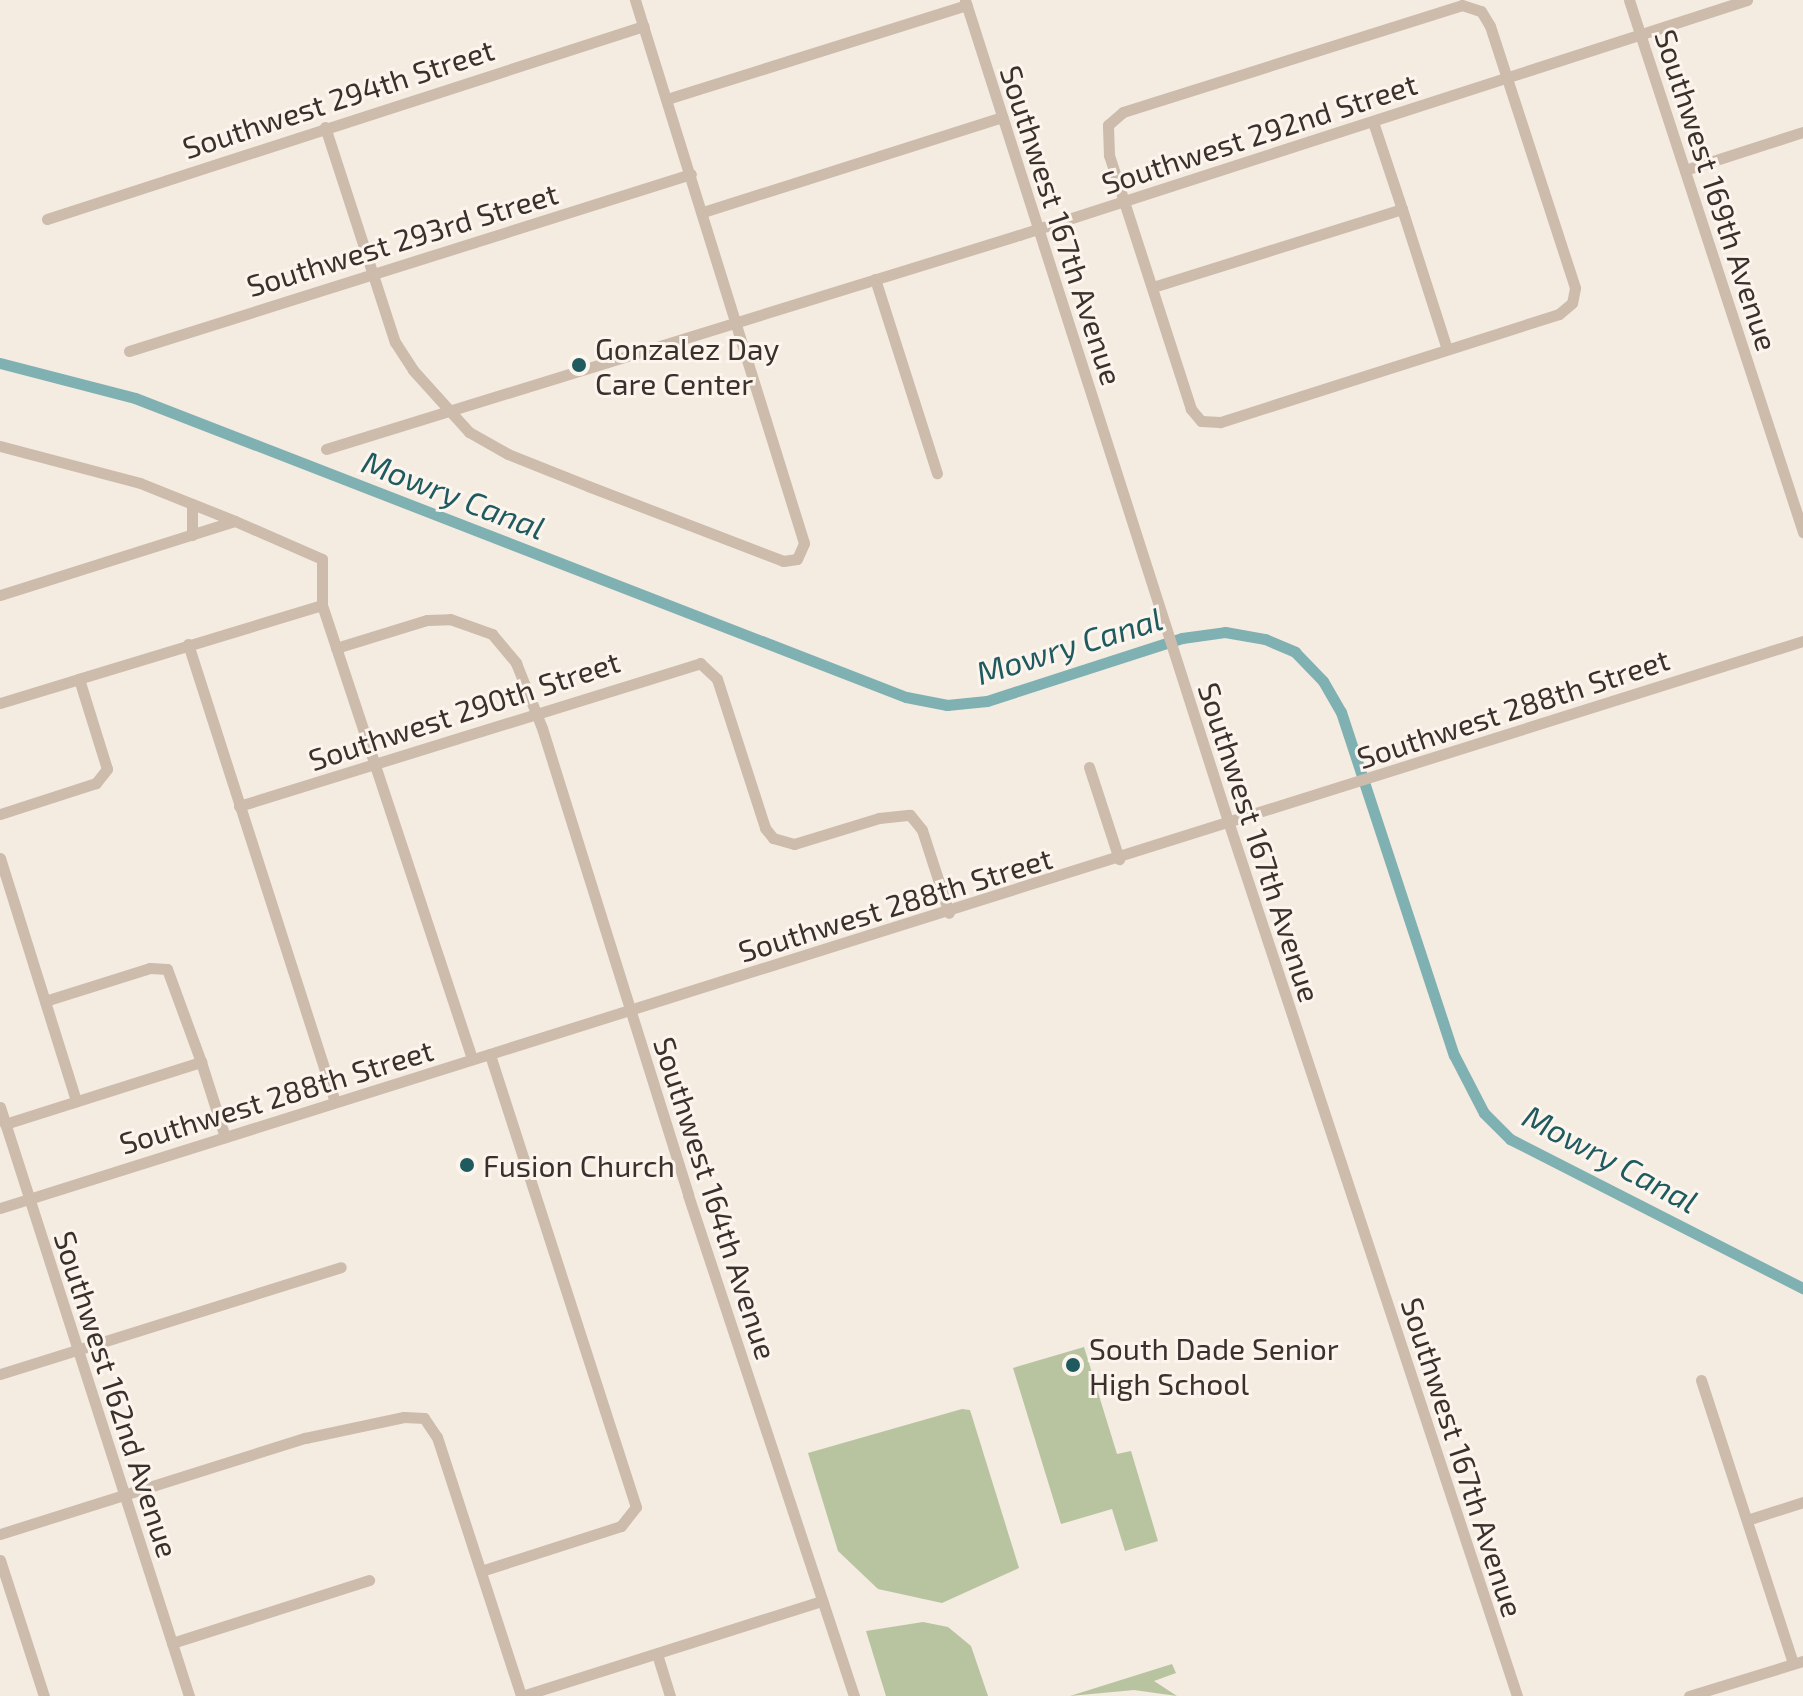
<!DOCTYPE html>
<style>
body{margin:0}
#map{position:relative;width:1803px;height:1696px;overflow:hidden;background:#f4ebe1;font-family:"Exo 2",sans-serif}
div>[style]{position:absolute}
.green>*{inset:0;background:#b8c4a0}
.canal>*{height:11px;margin:-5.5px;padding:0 5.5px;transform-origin:5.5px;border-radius:5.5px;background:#7fb0b2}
.minor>*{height:11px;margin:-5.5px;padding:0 5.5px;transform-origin:5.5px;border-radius:5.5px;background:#cdbbac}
.dots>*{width:22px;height:22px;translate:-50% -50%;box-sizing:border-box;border:4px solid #fbf5ee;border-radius:50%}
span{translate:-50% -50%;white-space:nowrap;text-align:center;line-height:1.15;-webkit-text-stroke:6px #fbf5ee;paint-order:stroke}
.street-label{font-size:30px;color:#3b302b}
.poi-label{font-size:30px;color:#3b302b}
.left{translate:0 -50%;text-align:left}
.water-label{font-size:32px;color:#1f5a5e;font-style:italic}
</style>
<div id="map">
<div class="green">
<div style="clip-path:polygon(1084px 1347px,1117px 1454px,1131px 1451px,1158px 1541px,1125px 1551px,1112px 1509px,1061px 1524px,1013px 1368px)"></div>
<div style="clip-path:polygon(962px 1409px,970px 1410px,1019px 1568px,942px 1603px,878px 1589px,838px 1551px,808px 1453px)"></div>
<div style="clip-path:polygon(923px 1622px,948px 1627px,971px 1646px,988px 1696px,886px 1696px,866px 1631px)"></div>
<div style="clip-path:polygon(1172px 1664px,1176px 1673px,1154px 1681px,1177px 1696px,1134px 1690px,1070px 1696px)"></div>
</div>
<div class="canal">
<div style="left:0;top:363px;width:139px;rotate:14.5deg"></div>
<div style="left:135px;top:398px;width:827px;rotate:21.2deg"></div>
<div style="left:906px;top:697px;width:42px;rotate:11deg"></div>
<div style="left:947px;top:705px;width:40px;rotate:-5.7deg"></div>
<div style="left:987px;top:701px;width:205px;rotate:-17.9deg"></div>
<div style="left:1182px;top:638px;width:43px;rotate:-7.9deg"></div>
<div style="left:1225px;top:632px;width:41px;rotate:9.9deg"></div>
<div style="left:1265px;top:639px;width:33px;rotate:23deg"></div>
<div style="left:1295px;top:652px;width:40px;rotate:46deg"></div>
<div style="left:1323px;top:681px;width:36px;rotate:60deg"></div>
<div style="left:1341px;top:712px;width:361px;rotate:71.8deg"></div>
<div style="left:1454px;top:1055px;width:65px;rotate:62.7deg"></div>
<div style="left:1484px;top:1113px;width:37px;rotate:45deg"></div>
<div style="left:1510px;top:1139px;width:329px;rotate:27deg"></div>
</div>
<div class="minor">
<div style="left:965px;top:0;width:865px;rotate:72.24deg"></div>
<div style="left:1229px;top:824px;width:918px;rotate:71.72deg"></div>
<div style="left:1629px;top:0;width:560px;rotate:71.89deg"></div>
<div style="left:1462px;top:5px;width:20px;rotate:18deg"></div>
<div style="left:1481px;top:11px;width:17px;rotate:59deg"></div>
<div style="left:1490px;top:26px;width:275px;rotate:72deg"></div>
<div style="left:1575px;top:288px;width:15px;rotate:101deg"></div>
<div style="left:1572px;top:303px;width:17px;rotate:140deg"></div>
<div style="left:1559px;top:314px;width:356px;rotate:162.3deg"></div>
<div style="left:1220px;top:422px;width:19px;rotate:-177deg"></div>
<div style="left:1201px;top:421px;width:16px;rotate:-130deg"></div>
<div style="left:1191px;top:409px;width:267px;rotate:-107.9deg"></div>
<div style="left:1109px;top:155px;width:30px;rotate:-92deg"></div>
<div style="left:1108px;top:125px;width:20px;rotate:-41deg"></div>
<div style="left:1123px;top:112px;width:355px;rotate:-17.5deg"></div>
<div style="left:667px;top:99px;width:314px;rotate:-17.4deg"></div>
<div style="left:1373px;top:122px;width:92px;rotate:71.6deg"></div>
<div style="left:325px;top:127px;width:226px;rotate:72deg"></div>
<div style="left:395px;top:342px;width:33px;rotate:57deg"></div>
<div style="left:413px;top:370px;width:84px;rotate:47.9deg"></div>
<div style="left:469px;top:432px;width:45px;rotate:29.4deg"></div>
<div style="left:508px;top:454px;width:86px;rotate:21.8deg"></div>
<div style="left:588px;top:486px;width:209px;rotate:21deg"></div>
<div style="left:783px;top:561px;width:14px;rotate:-8deg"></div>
<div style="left:797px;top:559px;width:17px;rotate:-66deg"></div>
<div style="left:804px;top:543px;width:569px;rotate:-107.29deg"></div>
<div style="left:1685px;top:170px;width:124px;rotate:-17.9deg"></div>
<div style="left:703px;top:212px;width:314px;rotate:-17.6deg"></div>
<div style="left:47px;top:219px;width:627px;rotate:-17.92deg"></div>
<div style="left:875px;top:279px;width:204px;rotate:72.3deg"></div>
<div style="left:1153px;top:287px;width:261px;rotate:-17.4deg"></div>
<div style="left:1402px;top:209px;width:147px;rotate:72.2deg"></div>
<div style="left:129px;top:351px;width:589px;rotate:-17.48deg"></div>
<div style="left:0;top:446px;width:145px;rotate:14.8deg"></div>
<div style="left:140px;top:483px;width:102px;rotate:21.8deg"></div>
<div style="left:326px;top:449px;width:725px;rotate:-17.16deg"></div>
<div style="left:1019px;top:235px;width:765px;rotate:-17.89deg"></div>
<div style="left:192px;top:535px;width:31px;rotate:-90deg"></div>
<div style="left:0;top:595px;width:246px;rotate:-17.5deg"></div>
<div style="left:235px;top:521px;width:95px;rotate:23.6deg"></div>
<div style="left:322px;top:559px;width:46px;rotate:90deg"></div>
<div style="left:322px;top:605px;width:254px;rotate:163.1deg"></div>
<div style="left:322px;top:605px;width:478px;rotate:71.7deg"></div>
<div style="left:188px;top:644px;width:481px;rotate:72.2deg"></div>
<div style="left:336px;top:648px;width:95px;rotate:-17.1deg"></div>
<div style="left:427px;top:620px;width:23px;rotate:-2deg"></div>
<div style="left:450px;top:619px;width:45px;rotate:19.7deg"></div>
<div style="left:492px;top:634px;width:38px;rotate:50deg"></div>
<div style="left:516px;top:663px;width:70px;rotate:68.2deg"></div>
<div style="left:542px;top:728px;width:489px;rotate:72.6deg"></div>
<div style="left:688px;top:1195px;width:528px;rotate:71.67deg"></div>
<div style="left:0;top:703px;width:83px;rotate:-16.9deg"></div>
<div style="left:79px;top:679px;width:94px;rotate:72.7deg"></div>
<div style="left:107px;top:769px;width:18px;rotate:128deg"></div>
<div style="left:96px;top:783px;width:101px;rotate:162.1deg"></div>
<div style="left:1089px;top:767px;width:97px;rotate:71.9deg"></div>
<div style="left:239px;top:806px;width:483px;rotate:-17.2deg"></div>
<div style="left:700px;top:663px;width:23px;rotate:43deg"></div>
<div style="left:717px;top:679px;width:157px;rotate:72.1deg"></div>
<div style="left:765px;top:828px;width:13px;rotate:51deg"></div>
<div style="left:773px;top:838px;width:22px;rotate:16deg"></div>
<div style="left:794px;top:844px;width:89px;rotate:-17deg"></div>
<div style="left:879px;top:818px;width:31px;rotate:-6deg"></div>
<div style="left:910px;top:815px;width:19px;rotate:51deg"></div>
<div style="left:922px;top:830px;width:87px;rotate:72deg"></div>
<div style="left:0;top:858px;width:255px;rotate:72.6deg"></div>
<div style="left:45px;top:1001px;width:110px;rotate:-17.4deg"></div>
<div style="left:150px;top:968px;width:17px;rotate:3deg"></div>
<div style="left:167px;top:969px;width:99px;rotate:69.9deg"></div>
<div style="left:0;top:1107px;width:619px;rotate:72.21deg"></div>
<div style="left:5px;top:1124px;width:206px;rotate:-17.6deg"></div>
<div style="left:201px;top:1062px;width:79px;rotate:72.3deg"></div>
<div style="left:0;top:1208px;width:1890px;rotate:-17.46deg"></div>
<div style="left:0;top:1374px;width:357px;rotate:-17.4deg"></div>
<div style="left:1701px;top:1380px;width:298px;rotate:72deg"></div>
<div style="left:1747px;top:1520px;width:59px;rotate:-17.8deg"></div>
<div style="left:0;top:1534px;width:320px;rotate:-17.5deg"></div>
<div style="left:305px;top:1438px;width:101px;rotate:-12deg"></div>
<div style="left:404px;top:1417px;width:20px;rotate:3deg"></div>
<div style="left:424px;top:1418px;width:23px;rotate:56deg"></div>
<div style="left:437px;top:1437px;width:272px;rotate:72deg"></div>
<div style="left:0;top:1560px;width:143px;rotate:72.1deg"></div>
<div style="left:481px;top:1571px;width:147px;rotate:-17.8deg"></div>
<div style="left:621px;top:1526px;width:24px;rotate:-52deg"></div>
<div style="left:636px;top:1507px;width:476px;rotate:-107.9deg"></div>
<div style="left:172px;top:1643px;width:207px;rotate:-17.7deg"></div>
<div style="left:657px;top:1654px;width:44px;rotate:72.8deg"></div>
<div style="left:522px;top:1696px;width:315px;rotate:-17.6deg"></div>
<div style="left:1689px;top:1696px;width:119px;rotate:-17.1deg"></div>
</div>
<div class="dots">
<div style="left:579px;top:365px;background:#1f5a5e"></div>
<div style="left:467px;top:1165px;background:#1f5a5e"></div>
<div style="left:1073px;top:1365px;background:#1f5a5e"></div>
</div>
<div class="street-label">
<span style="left:338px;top:98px;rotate:-18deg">Southwest 294th Street</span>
<span style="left:1259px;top:133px;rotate:-18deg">Southwest 292nd Street</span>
<span style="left:1717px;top:190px;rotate:72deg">Southwest 169th Avenue</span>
<span style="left:1062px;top:225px;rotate:72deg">Southwest 167th Avenue</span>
<span style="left:402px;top:239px;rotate:-17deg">Southwest 293rd Street</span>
<span style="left:1513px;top:708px;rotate:-18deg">Southwest 288th Street</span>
<span style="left:464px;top:710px;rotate:-18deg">Southwest 290th Street</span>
<span style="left:1260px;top:842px;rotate:72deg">Southwest 167th Avenue</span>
<span style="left:895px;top:904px;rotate:-17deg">Southwest 288th Street</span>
<span style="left:276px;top:1096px;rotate:-17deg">Southwest 288th Street</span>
<span style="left:716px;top:1198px;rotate:72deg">Southwest 164th Avenue</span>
<span style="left:117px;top:1394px;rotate:72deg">Southwest 162nd Avenue</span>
<span style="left:1463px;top:1457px;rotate:72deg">Southwest 167th Avenue</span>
</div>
<div class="poi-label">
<span class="left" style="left:595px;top:365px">Gonzalez Day<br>Care Center</span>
<span class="left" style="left:483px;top:1165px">Fusion Church</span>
<span class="left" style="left:1089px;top:1365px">South Dade Senior<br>High School</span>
</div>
<div class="water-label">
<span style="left:454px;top:494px;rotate:21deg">Mowry Canal</span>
<span style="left:1069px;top:645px;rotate:-17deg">Mowry Canal</span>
<span style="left:1611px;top:1158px;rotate:28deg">Mowry Canal</span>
</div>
</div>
